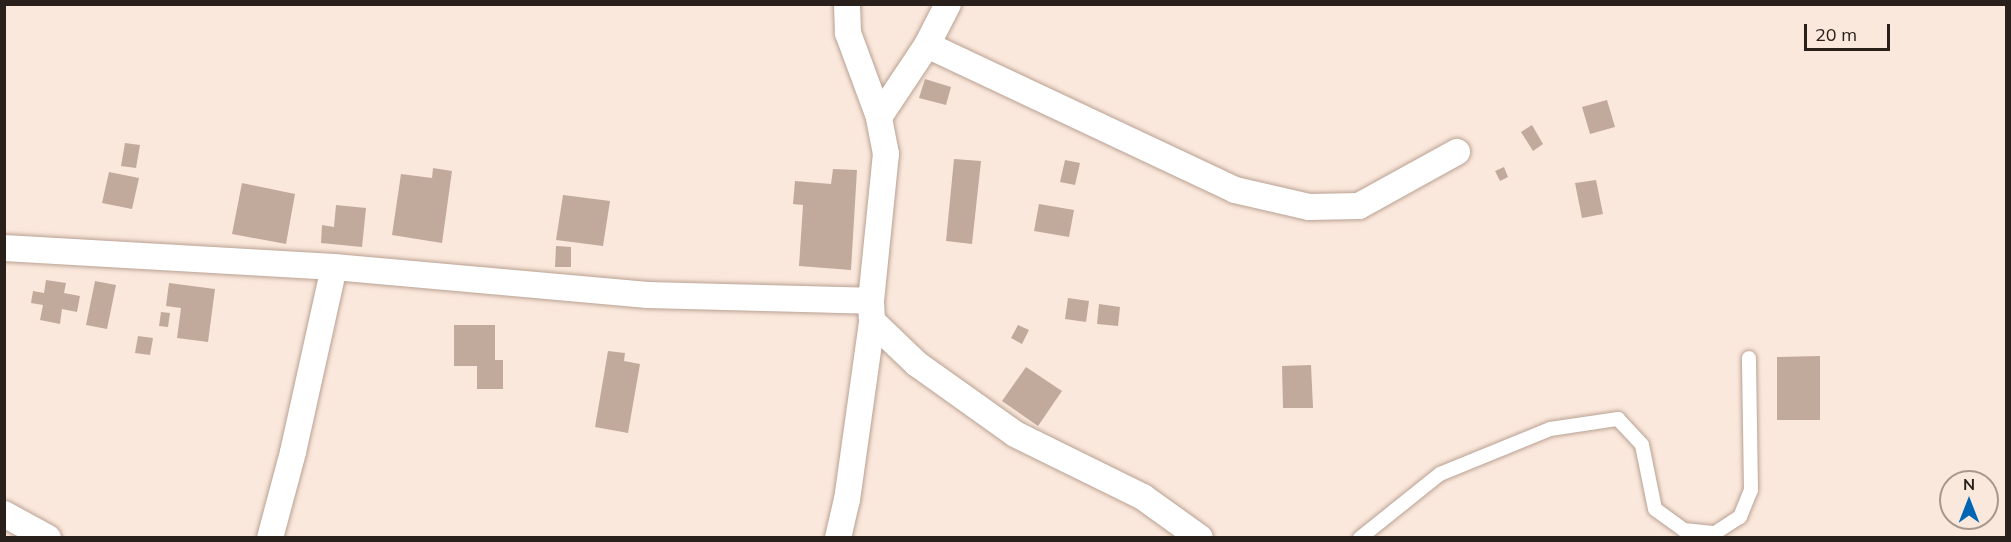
<!DOCTYPE html>
<style>
body{margin:0}
#map{position:relative;width:2011px;height:542px;overflow:hidden;background:#fbe8dc;font-family:Mulish,sans-serif}
div>[style]{position:absolute}
.building>*{inset:0;background:#c1a99c}
.roads{filter:drop-shadow(0 0 2px #b8a193) drop-shadow(0 0 2px #b8a193)}
.lane>*{height:14px;margin:-7px;padding:0 7px;transform-origin:7px;border-radius:7px;background:#fff}
.street>*{height:26px;margin:-13px;padding:0 13px;transform-origin:13px;border-radius:13px;background:#fff}
span{translate:-50% -50%;white-space:nowrap;text-align:center;line-height:1.15;-webkit-text-stroke:4.5px #fbe8dc;paint-order:stroke}
.frame{position:absolute;inset:0;border:6px solid #29201b;pointer-events:none}
.north{position:absolute;left:1939px;top:470px;width:60px;height:60px;box-sizing:border-box;background:#fbe8dc;border:2px solid #a7988f;border-radius:50%;rotate:0deg;font-size:16px;font-weight:700;line-height:24px;text-align:center;color:#29201b}
.north::after{content:'';display:block;margin:auto;width:21px;height:27px;background:#0065b2;clip-path:polygon(50% 0,100% 100%,50% 72%,0 100%)}
.scale{position:absolute;left:1804px;top:24px;width:86px;height:27px;box-sizing:border-box;border:3px solid #29201b;border-top:0;padding-left:8px;font-size:18px;line-height:21px;white-space:nowrap;color:#29201b;-webkit-text-stroke:4px #fbe8dc;paint-order:stroke}
</style>
<div id="map">
<div class="building">
<div style="clip-path:polygon(925px 79px,951px 87px,946px 105px,919px 98px)"></div>
<div style="clip-path:polygon(1607px 100px,1615px 127px,1590px 134px,1582px 107px)"></div>
<div style="clip-path:polygon(1532px 125px,1543px 144px,1533px 151px,1521px 132px)"></div>
<div style="clip-path:polygon(125px 143px,140px 145px,136px 168px,121px 166px)"></div>
<div style="clip-path:polygon(954px 159px,981px 161px,972px 244px,946px 241px)"></div>
<div style="clip-path:polygon(1065px 160px,1080px 163px,1075px 185px,1060px 182px)"></div>
<div style="clip-path:polygon(1504px 167px,1508px 177px,1500px 181px,1495px 171px)"></div>
<div style="clip-path:polygon(433px 168px,452px 171px,442px 243px,392px 235px,401px 174px,432px 178px)"></div>
<div style="clip-path:polygon(833px 169px,857px 170px,851px 270px,799px 266px,803px 205px,793px 204px,795px 181px,831px 184px)"></div>
<div style="clip-path:polygon(109px 172px,139px 178px,132px 209px,102px 203px)"></div>
<div style="clip-path:polygon(1596px 180px,1603px 214px,1582px 218px,1575px 183px)"></div>
<div style="clip-path:polygon(242px 183px,295px 194px,286px 244px,232px 234px)"></div>
<div style="clip-path:polygon(563px 195px,610px 201px,603px 246px,556px 240px)"></div>
<div style="clip-path:polygon(1039px 204px,1074px 210px,1069px 237px,1034px 231px)"></div>
<div style="clip-path:polygon(336px 205px,366px 208px,362px 247px,321px 243px,322px 225px,334px 227px)"></div>
<div style="clip-path:polygon(556px 246px,571px 247px,571px 267px,555px 267px)"></div>
<div style="clip-path:polygon(46px 280px,66px 283px,64px 293px,80px 296px,77px 312px,62px 309px,60px 324px,40px 320px,43px 305px,31px 303px,33px 291px,44px 293px)"></div>
<div style="clip-path:polygon(95px 281px,116px 285px,107px 329px,86px 325px)"></div>
<div style="clip-path:polygon(169px 283px,215px 289px,208px 342px,177px 338px,181px 308px,166px 306px)"></div>
<div style="clip-path:polygon(1068px 298px,1089px 301px,1086px 322px,1065px 319px)"></div>
<div style="clip-path:polygon(1099px 304px,1120px 307px,1118px 326px,1097px 324px)"></div>
<div style="clip-path:polygon(161px 312px,170px 313px,168px 327px,159px 326px)"></div>
<div style="clip-path:polygon(454px 325px,495px 325px,495px 360px,503px 360px,503px 389px,477px 389px,477px 366px,454px 366px)"></div>
<div style="clip-path:polygon(1018px 325px,1029px 330px,1022px 344px,1011px 338px)"></div>
<div style="clip-path:polygon(138px 336px,153px 338px,150px 355px,135px 353px)"></div>
<div style="clip-path:polygon(608px 351px,625px 353px,624px 361px,640px 364px,628px 433px,595px 427px)"></div>
<div style="clip-path:polygon(1820px 356px,1820px 420px,1777px 420px,1777px 357px)"></div>
<div style="clip-path:polygon(1311px 365px,1313px 408px,1283px 408px,1282px 366px)"></div>
<div style="clip-path:polygon(1026px 367px,1062px 391px,1038px 426px,1002px 401px)"></div>
</div>
<div class="roads">
<div class="lane">
<div style="left:1360px;top:538px;width:102px;rotate:-38.7deg"></div>
<div style="left:1440px;top:474px;width:119px;rotate:-22.2deg"></div>
<div style="left:1550px;top:429px;width:69px;rotate:-8.4deg"></div>
<div style="left:1618px;top:419px;width:35px;rotate:47deg"></div>
<div style="left:1642px;top:445px;width:65px;rotate:78.5deg"></div>
<div style="left:1655px;top:509px;width:36px;rotate:36deg"></div>
<div style="left:1684px;top:530px;width:31px;rotate:6deg"></div>
<div style="left:1715px;top:533px;width:30px;rotate:-33deg"></div>
<div style="left:1740px;top:517px;width:29px;rotate:-68deg"></div>
<div style="left:1751px;top:490px;width:132px;rotate:-90.9deg"></div>
</div>
<div class="street">
<div style="left:927px;top:45px;width:340px;rotate:25.2deg"></div>
<div style="left:1235px;top:190px;width:76px;rotate:12.9deg"></div>
<div style="left:1309px;top:207px;width:50px;rotate:-1.1deg"></div>
<div style="left:1359px;top:206px;width:112px;rotate:-28.9deg"></div>
<div style="left:879px;top:117px;width:87px;rotate:-56.3deg"></div>
<div style="left:927px;top:45px;width:46px;rotate:-62.9deg"></div>
<div style="left:4px;top:248px;width:331px;rotate:3.3deg"></div>
<div style="left:334px;top:267px;width:315px;rotate:5.1deg"></div>
<div style="left:648px;top:295px;width:223px;rotate:1.5deg"></div>
<div style="left:872px;top:321px;width:62px;rotate:43.7deg"></div>
<div style="left:917px;top:364px;width:120px;rotate:35.5deg"></div>
<div style="left:1015px;top:434px;width:143px;rotate:26.2deg"></div>
<div style="left:1143px;top:497px;width:70px;rotate:35.7deg"></div>
<div style="left:4px;top:514px;width:50px;rotate:28.6deg"></div>
<div style="left:270px;top:538px;width:89px;rotate:-75deg"></div>
<div style="left:293px;top:452px;width:189px;rotate:-77.5deg"></div>
<div style="left:838px;top:538px;width:39px;rotate:-77deg"></div>
<div style="left:847px;top:500px;width:181px;rotate:-82deg"></div>
<div style="left:872px;top:321px;width:20px;rotate:-93deg"></div>
<div style="left:871px;top:301px;width:148px;rotate:-84.2deg"></div>
<div style="left:886px;top:154px;width:38px;rotate:-101deg"></div>
<div style="left:879px;top:117px;width:90px;rotate:-110.3deg"></div>
<div style="left:848px;top:33px;width:29px;rotate:-92deg"></div>
</div>
</div>
<div class="frame"></div>
<div class="north">N</div>
<div class="scale">20 m</div>
</div>
